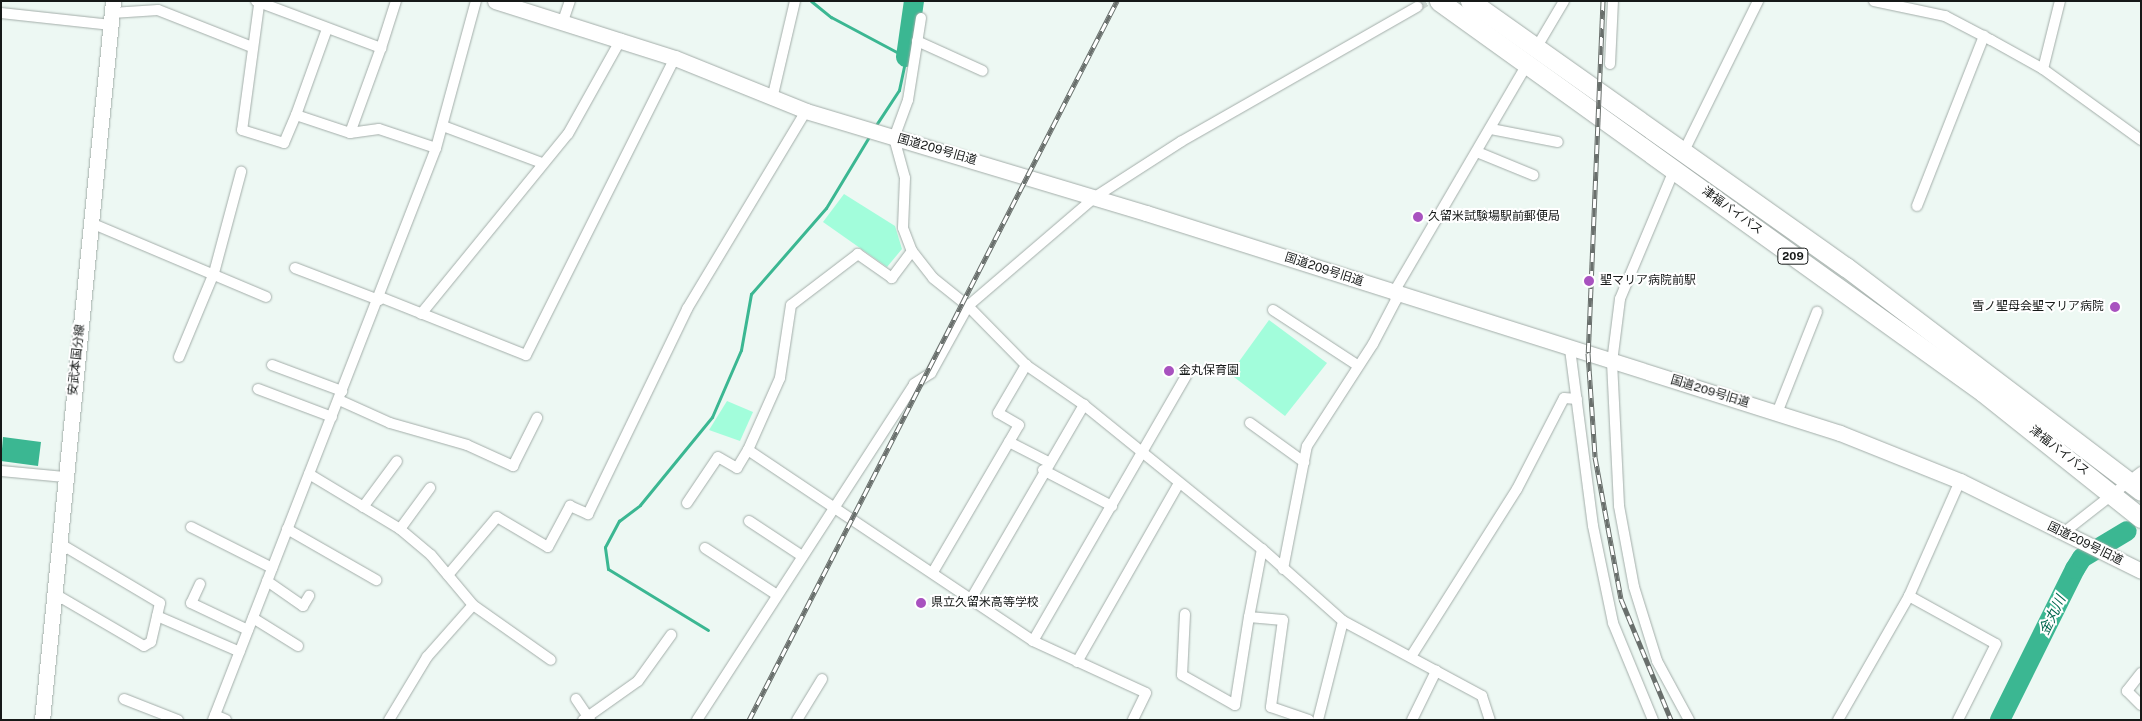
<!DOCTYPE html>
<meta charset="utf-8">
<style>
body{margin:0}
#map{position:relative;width:2142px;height:721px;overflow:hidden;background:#edf8f3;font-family:"Public Sans","Noto Sans JP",sans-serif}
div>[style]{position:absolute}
.green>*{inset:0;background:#a2fddb}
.water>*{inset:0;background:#3bb792}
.stream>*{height:3px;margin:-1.5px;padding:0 1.5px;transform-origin:1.5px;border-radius:1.5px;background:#3bb792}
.river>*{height:20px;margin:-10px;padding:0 10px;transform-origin:10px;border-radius:10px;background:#3bb792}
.street-tunnel>*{height:10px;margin-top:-5px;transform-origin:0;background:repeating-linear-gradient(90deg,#cdd7d2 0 10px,transparent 0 15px)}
.roads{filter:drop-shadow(0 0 1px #a3ada9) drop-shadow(0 0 1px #a3ada9)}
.street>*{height:10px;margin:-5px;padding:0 5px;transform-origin:5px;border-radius:5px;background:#fff}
.secondary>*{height:15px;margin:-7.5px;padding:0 7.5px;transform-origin:7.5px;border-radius:7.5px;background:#fff}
.highway>*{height:19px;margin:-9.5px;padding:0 9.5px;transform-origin:9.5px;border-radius:9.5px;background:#fff}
.rail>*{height:5px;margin-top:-2.5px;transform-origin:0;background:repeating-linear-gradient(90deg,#fff 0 9px,#696f6c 0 18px);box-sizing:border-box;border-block:1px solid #696f6c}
.dots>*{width:14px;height:14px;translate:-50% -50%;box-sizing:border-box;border:2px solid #fff;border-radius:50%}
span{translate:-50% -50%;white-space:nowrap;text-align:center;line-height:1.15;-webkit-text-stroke:4px #fff;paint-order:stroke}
.shield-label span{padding:1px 4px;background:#fff;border:1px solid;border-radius:4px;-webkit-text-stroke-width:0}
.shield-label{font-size:11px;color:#161918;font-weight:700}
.street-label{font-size:12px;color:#161918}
.poi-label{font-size:12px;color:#161918}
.left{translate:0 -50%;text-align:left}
.right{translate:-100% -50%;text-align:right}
.water-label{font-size:14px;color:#00664d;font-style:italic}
.frame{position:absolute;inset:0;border:2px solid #161918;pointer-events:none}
</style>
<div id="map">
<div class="green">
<div style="clip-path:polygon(844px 194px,895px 226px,902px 249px,887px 267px,823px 222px)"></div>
<div style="clip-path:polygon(1269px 320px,1327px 363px,1285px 416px,1230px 374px)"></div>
<div style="clip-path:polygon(727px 401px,753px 412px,740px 441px,709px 430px)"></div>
</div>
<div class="water">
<div style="clip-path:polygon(3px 437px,41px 442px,38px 466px,1px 461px)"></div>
</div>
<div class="stream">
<div style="left:811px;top:1px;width:26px;rotate:39deg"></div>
<div style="left:831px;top:17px;width:85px;rotate:28.1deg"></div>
<div style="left:906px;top:57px;width:34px;rotate:102deg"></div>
<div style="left:899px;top:90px;width:45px;rotate:123.3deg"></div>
<div style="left:708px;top:630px;width:117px;rotate:-148.6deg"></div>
<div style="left:608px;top:569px;width:22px;rotate:-98deg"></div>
<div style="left:605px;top:547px;width:30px;rotate:-62deg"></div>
<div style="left:619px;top:521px;width:26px;rotate:-37deg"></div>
<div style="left:640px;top:505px;width:114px;rotate:-50.7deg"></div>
<div style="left:712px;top:417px;width:73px;rotate:-66.6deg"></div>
<div style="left:741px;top:350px;width:57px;rotate:-79.9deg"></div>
<div style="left:751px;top:294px;width:114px;rotate:-48.9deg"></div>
<div style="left:826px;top:208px;width:85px;rotate:-58.9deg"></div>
</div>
<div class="river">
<div style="left:906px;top:57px;width:57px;rotate:-81.9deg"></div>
<div style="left:2000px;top:720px;width:169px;rotate:-63.6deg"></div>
<div style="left:2075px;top:569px;width:13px;rotate:-58deg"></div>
<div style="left:2082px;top:558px;width:52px;rotate:-31deg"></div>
</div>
<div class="street-tunnel">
<div style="left:1417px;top:7px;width:12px;rotate:-31deg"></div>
</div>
<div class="roads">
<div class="street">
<div style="left:256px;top:1px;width:134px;rotate:20.6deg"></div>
<div style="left:381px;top:48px;width:49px;rotate:-72.3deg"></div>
<div style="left:1874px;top:1px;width:73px;rotate:11.9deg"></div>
<div style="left:1945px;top:16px;width:52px;rotate:27.6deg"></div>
<div style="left:1991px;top:40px;width:60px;rotate:29.1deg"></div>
<div style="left:2043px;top:69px;width:121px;rotate:35.9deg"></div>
<div style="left:259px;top:5px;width:126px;rotate:97.7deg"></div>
<div style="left:242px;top:130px;width:44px;rotate:17.2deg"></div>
<div style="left:284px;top:143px;width:30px;rotate:-67deg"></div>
<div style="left:296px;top:115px;width:57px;rotate:18.4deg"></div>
<div style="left:350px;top:133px;width:29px;rotate:-8deg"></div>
<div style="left:379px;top:129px;width:60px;rotate:18.4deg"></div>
<div style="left:1px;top:13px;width:111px;rotate:6.2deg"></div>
<div style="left:112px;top:13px;width:46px;rotate:-3.7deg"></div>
<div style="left:158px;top:10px;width:101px;rotate:21.5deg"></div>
<div style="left:921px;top:18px;width:83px;rotate:99deg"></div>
<div style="left:908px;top:100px;width:40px;rotate:110.2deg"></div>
<div style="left:894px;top:138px;width:41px;rotate:74.6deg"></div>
<div style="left:905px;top:178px;width:50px;rotate:92.3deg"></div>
<div style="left:903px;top:228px;width:25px;rotate:69deg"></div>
<div style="left:912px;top:251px;width:34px;rotate:52deg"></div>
<div style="left:933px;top:278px;width:45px;rotate:38.7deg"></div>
<div style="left:968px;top:306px;width:83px;rotate:45.5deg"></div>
<div style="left:1026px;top:365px;width:70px;rotate:34.6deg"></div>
<div style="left:1084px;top:405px;width:229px;rotate:39deg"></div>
<div style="left:1262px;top:549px;width:108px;rotate:41.6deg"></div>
<div style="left:1343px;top:621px;width:158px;rotate:28.3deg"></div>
<div style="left:1482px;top:696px;width:25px;rotate:72deg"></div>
<div style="left:563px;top:21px;width:21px;rotate:-71deg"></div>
<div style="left:917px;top:41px;width:72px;rotate:24.4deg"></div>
<div style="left:1535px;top:50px;width:57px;rotate:-59.4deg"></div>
<div style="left:1610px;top:64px;width:63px;rotate:-87.3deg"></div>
<div style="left:2043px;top:69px;width:70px;rotate:-76deg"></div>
<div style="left:772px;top:99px;width:101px;rotate:-76.8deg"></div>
<div style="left:296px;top:115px;width:91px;rotate:-70.2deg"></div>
<div style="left:443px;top:126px;width:106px;rotate:20.5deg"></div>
<div style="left:1491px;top:129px;width:68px;rotate:11deg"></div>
<div style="left:350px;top:133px;width:90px;rotate:-70deg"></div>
<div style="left:1477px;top:152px;width:61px;rotate:22.3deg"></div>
<div style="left:1682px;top:155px;width:172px;rotate:-63.7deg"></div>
<div style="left:1675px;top:168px;width:142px;rotate:112.8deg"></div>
<div style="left:1620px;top:299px;width:64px;rotate:97.2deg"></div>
<div style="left:1612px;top:362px;width:144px;rotate:87.2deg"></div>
<div style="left:1619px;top:506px;width:82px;rotate:79.5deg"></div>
<div style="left:1634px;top:587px;width:77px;rotate:72.7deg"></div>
<div style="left:1657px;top:661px;width:67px;rotate:61.5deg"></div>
<div style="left:1917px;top:206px;width:183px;rotate:-68.5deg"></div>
<div style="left:91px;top:223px;width:190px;rotate:22.9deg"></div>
<div style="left:912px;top:251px;width:34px;rotate:127deg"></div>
<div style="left:892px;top:278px;width:42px;rotate:-144.8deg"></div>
<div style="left:858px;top:254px;width:84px;rotate:142.7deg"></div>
<div style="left:791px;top:305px;width:74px;rotate:98.6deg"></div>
<div style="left:780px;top:378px;width:79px;rotate:114deg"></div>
<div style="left:748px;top:450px;width:343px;rotate:33.8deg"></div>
<div style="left:1033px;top:641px;width:124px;rotate:24.7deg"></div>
<div style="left:1146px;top:693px;width:30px;rotate:116deg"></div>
<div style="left:295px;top:268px;width:90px;rotate:20.9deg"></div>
<div style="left:380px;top:297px;width:157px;rotate:21.7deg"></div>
<div style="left:526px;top:355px;width:332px;rotate:-63.4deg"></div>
<div style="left:1273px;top:310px;width:100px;rotate:33.2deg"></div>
<div style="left:421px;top:314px;width:232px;rotate:-50.8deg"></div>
<div style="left:568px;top:134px;width:109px;rotate:-60.8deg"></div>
<div style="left:1570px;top:349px;width:178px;rotate:82.6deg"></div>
<div style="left:1593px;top:526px;width:99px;rotate:78.3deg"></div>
<div style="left:1613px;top:623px;width:105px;rotate:67.6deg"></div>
<div style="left:179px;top:357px;width:91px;rotate:-67.4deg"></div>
<div style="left:214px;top:273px;width:105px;rotate:-75deg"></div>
<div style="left:272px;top:365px;width:75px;rotate:20.4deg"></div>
<div style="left:258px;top:389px;width:79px;rotate:20.7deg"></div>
<div style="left:339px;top:400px;width:56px;rotate:24.3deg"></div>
<div style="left:390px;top:423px;width:80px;rotate:15.9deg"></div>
<div style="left:467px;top:445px;width:51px;rotate:24.5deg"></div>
<div style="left:513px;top:466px;width:54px;rotate:-63.4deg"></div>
<div style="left:1777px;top:413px;width:109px;rotate:-68.4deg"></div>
<div style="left:1250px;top:423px;width:67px;rotate:35.8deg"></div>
<div style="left:1009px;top:442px;width:44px;rotate:27.1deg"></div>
<div style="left:1043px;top:470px;width:78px;rotate:27.6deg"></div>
<div style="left:1px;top:471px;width:64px;rotate:5.4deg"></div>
<div style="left:309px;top:474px;width:106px;rotate:31.1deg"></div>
<div style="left:400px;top:529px;width:40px;rotate:40deg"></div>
<div style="left:431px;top:555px;width:65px;rotate:50deg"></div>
<div style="left:473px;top:605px;width:95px;rotate:35.2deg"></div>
<div style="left:687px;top:503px;width:55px;rotate:-56deg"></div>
<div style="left:718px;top:457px;width:22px;rotate:30deg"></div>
<div style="left:737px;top:468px;width:21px;rotate:-59deg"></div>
<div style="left:363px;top:507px;width:57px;rotate:-53.5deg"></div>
<div style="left:749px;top:521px;width:64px;rotate:33.4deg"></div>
<div style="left:191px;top:527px;width:91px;rotate:26.8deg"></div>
<div style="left:287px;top:529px;width:103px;rotate:29.8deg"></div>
<div style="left:400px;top:529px;width:51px;rotate:-53.8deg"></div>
<div style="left:2063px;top:533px;width:99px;rotate:-38deg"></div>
<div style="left:705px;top:548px;width:86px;rotate:33.1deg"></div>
<div style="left:1262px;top:549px;width:69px;rotate:100.8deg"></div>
<div style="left:1249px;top:617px;width:34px;rotate:5deg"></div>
<div style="left:1283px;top:620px;width:88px;rotate:97.9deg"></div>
<div style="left:1271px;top:707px;width:40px;rotate:18.9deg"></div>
<div style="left:1283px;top:569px;width:125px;rotate:-79deg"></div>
<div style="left:1307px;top:446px;width:121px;rotate:-57.1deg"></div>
<div style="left:1373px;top:344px;width:50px;rotate:-62.4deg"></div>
<div style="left:1396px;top:300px;width:8px;rotate:-104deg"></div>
<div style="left:1394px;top:292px;width:265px;rotate:-59.7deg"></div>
<div style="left:933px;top:572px;width:170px;rotate:-59.7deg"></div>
<div style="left:1019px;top:425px;width:24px;rotate:-150deg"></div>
<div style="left:998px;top:413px;width:56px;rotate:-59.7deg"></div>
<div style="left:448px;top:575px;width:76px;rotate:-49.8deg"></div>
<div style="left:497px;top:517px;width:59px;rotate:30.5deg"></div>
<div style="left:548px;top:547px;width:47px;rotate:-61.8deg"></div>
<div style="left:570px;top:506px;width:20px;rotate:24deg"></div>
<div style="left:588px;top:514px;width:228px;rotate:-64.2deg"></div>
<div style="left:687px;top:309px;width:231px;rotate:-59deg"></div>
<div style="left:267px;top:581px;width:44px;rotate:34.8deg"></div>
<div style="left:303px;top:606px;width:12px;rotate:-59deg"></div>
<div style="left:200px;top:584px;width:21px;rotate:115deg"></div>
<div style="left:191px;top:603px;width:63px;rotate:25.3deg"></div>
<div style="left:55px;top:594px;width:103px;rotate:30.3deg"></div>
<div style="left:144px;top:646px;width:8px;rotate:-30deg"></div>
<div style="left:151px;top:642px;width:40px;rotate:-77deg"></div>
<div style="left:160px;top:603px;width:117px;rotate:-149.3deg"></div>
<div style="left:1909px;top:596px;width:99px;rotate:28.9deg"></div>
<div style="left:1996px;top:644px;width:85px;rotate:116.6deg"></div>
<div style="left:971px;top:599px;width:225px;rotate:-59.8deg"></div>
<div style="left:1185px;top:614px;width:61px;rotate:92.8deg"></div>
<div style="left:1182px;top:675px;width:61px;rotate:29.5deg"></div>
<div style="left:1235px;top:705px;width:89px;rotate:-81deg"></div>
<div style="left:157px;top:616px;width:90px;rotate:23.4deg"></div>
<div style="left:253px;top:618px;width:53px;rotate:31.9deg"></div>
<div style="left:1033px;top:641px;width:306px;rotate:-60deg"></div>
<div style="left:1412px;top:655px;width:196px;rotate:-57.7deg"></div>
<div style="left:1517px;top:489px;width:102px;rotate:-62.7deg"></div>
<div style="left:1564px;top:398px;width:13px;rotate:4deg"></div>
<div style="left:1077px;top:662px;width:206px;rotate:-60.3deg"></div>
<div style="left:2141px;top:673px;width:23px;rotate:128deg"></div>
<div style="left:2127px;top:691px;width:20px;rotate:45deg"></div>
<div style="left:124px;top:699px;width:58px;rotate:21.3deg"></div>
<div style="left:576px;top:699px;width:25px;rotate:56deg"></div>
<div style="left:215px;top:715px;width:12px;rotate:24deg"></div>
<div style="left:213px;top:720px;width:614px;rotate:-68.7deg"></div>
<div style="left:436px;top:148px;width:152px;rotate:-74.8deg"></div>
<div style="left:389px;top:720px;width:74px;rotate:-58.9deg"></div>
<div style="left:427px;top:657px;width:69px;rotate:-48.5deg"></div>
<div style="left:583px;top:720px;width:67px;rotate:-35.3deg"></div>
<div style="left:638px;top:681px;width:57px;rotate:-54.3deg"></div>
<div style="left:697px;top:720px;width:400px;rotate:-57.1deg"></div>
<div style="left:914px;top:384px;width:20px;rotate:-33deg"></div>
<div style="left:931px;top:373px;width:77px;rotate:-61.1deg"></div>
<div style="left:968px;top:306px;width:167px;rotate:-40.6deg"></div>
<div style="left:1095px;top:197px;width:103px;rotate:-32.8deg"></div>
<div style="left:1182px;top:141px;width:271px;rotate:-29.7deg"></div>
<div style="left:797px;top:720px;width:48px;rotate:-58.6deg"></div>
<div style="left:1318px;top:720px;width:102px;rotate:-75.8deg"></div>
<div style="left:1412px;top:720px;width:55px;rotate:-63.9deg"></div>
<div style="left:1838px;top:720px;width:143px;rotate:-60.2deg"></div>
<div style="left:1909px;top:596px;width:126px;rotate:-66.1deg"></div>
</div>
<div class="secondary">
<div style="left:495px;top:1px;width:189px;rotate:17.6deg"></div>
<div style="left:675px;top:58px;width:141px;rotate:22deg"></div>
<div style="left:806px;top:111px;width:355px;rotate:16.7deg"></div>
<div style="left:1146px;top:213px;width:728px;rotate:17.59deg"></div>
<div style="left:1840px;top:433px;width:129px;rotate:21.8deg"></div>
<div style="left:1960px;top:481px;width:202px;rotate:26.4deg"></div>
<div style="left:42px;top:720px;width:722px;rotate:-84.36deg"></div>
</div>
<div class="highway">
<div style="left:1439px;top:1px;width:670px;rotate:35.71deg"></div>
<div style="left:1983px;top:392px;width:202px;rotate:38.6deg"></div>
<div style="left:1470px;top:1px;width:461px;rotate:35.3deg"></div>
<div style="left:1846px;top:267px;width:370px;rotate:37.2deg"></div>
</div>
</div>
<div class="rail">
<div style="left:1603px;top:1px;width:352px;rotate:92.4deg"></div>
<div style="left:1588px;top:353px;width:104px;rotate:86.1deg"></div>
<div style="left:1595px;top:457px;width:144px;rotate:79.6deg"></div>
<div style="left:1621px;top:599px;width:131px;rotate:67.5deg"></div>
<div style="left:749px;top:720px;width:808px;rotate:-62.9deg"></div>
</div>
<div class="dots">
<div style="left:1418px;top:217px;background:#a852bf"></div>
<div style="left:1589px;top:281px;background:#a852bf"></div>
<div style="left:2115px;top:307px;background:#a852bf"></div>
<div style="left:1169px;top:371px;background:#a852bf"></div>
<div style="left:921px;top:603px;background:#a852bf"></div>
</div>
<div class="shield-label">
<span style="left:1793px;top:256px">209</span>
</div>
<div class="street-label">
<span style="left:937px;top:150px;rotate:16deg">国道209号旧道</span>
<span style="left:1732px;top:211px;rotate:36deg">津福バイパス</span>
<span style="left:1324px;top:270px;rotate:18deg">国道209号旧道</span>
<span style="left:77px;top:360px;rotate:-84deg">安武本国分線</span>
<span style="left:1710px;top:392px;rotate:17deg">国道209号旧道</span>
<span style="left:2059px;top:451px;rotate:38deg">津福バイパス</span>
<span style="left:2085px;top:544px;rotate:26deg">国道209号旧道</span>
</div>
<div class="poi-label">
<span class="left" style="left:1428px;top:217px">久留米試験場駅前郵便局</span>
<span class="left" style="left:1600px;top:281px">聖マリア病院前駅</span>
<span class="right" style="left:2104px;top:307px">雪ノ聖母会聖マリア病院</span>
<span class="left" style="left:1179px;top:371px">金丸保育園</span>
<span class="left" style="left:931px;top:603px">県立久留米高等学校</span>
</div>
<div class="water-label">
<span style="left:2052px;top:615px;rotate:-64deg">金丸川</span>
</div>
<div class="frame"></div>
</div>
